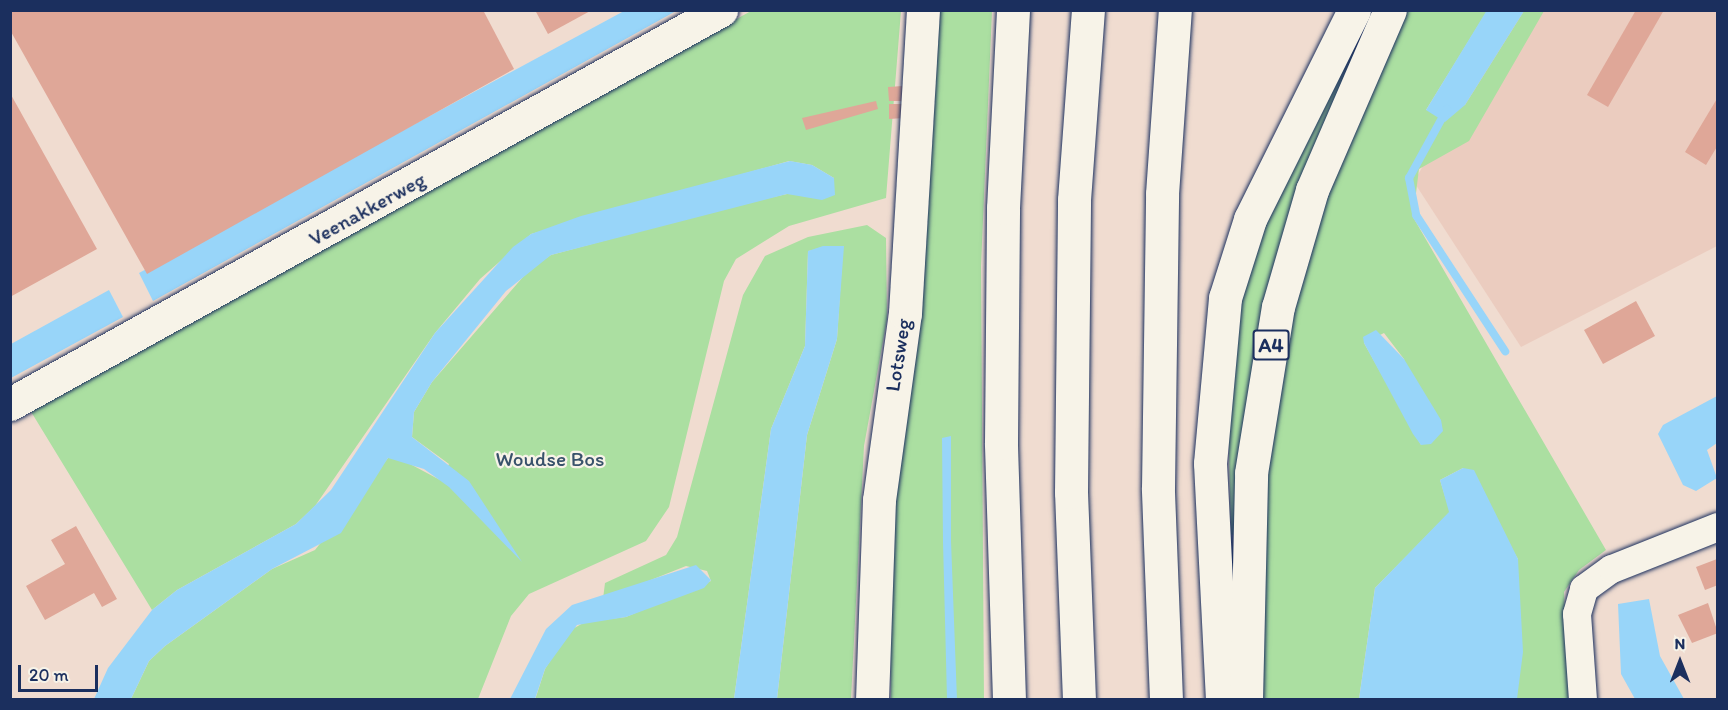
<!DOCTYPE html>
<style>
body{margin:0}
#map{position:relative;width:1728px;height:710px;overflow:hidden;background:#f0dcd0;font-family:Itim,sans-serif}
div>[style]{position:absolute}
.built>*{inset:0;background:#ebccbf}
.green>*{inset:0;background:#abdfa1}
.water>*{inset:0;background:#98d5f9}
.stream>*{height:8px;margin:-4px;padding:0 4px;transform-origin:4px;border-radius:4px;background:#98d5f9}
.building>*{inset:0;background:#dfa798}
.roads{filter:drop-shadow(0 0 2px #1b2f5e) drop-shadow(0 0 2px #1b2f5e)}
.minor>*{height:28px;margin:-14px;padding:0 14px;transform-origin:14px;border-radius:14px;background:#f7f3e8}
.tertiary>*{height:33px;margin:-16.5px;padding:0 16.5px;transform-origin:16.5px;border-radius:16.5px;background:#f7f3e8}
.motorway>*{height:33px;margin:-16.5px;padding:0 16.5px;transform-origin:16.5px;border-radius:16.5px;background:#f7f3e8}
span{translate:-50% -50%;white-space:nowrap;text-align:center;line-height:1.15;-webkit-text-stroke:4.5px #f7f3e8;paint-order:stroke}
.shield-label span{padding:2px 4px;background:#f7f3e8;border:2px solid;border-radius:4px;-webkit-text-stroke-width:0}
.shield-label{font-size:20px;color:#1b2f5e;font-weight:700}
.street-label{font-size:21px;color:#1b2f5e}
.park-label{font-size:21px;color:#38526b}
.frame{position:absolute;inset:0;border:12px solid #1b2f5e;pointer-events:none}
.north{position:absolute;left:1650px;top:632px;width:60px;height:60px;-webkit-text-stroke:4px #f7f3e8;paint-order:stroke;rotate:0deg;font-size:16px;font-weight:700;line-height:24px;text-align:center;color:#1b2f5e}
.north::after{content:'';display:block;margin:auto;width:21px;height:27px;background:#1b2f5e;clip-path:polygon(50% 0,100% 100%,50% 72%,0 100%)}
.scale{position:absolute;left:18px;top:665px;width:80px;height:27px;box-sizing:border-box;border:3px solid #1b2f5e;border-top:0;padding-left:8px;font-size:18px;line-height:21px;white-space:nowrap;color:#1b2f5e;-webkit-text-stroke:4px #f7f3e8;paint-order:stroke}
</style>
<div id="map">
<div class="built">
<div style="clip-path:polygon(1509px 11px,1717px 11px,1717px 246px,1521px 347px,1414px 182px)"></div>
</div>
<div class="green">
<div style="clip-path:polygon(751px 11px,901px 11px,886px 198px,789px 226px,736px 259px,724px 281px,669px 507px,646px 541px,529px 594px,511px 616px,478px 699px,131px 699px,149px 661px,165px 646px,272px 569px,315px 550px,388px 458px,397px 457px,440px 480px,449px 464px,412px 437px,414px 412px,432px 382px,530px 269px,551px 255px,729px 207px,787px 194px,834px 195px,834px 178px,812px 165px,789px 161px,531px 234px,480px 279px,435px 333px,315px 506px,296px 524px,177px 590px,152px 610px,30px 410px)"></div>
<div style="clip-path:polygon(940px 11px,992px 11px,981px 266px,984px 699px,891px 700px,889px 492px,914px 345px)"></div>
<div style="clip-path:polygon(1367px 11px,1381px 11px,1359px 51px,1235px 536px,1231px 534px,1228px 412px,1249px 242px)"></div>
<div style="clip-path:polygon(evenodd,1399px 11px,1487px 11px,1426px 110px,1465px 105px,1524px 11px,1544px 11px,1469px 141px,1419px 169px,1413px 217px,1606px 550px,1579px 570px,1564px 592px,1569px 699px,1517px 699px,1518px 559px,1463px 468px,1440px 480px,1450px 512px,1375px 588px,1359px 699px,1251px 700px,1252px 557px,1283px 300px,1399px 11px,1384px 333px,1404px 359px,1421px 445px,1364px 343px,1384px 333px)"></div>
<div style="clip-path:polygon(867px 225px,886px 238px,887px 319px,864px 446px,851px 699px,777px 699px,807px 435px,837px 339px,843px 246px,808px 251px,805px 346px,771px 429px,734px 699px,535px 700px,545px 669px,569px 631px,585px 622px,626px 617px,711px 581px,707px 571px,686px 566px,603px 599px,605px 583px,666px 555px,677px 537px,743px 295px,765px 256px,808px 237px)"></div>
</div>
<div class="water">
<div style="clip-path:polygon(1487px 10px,1524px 11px,1465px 105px,1445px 122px,1426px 110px)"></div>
<div style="clip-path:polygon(624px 11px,676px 11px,153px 301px,139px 273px)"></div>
<div style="clip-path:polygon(790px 161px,812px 165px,834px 178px,835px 195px,822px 200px,787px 194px,551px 255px,506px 291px,432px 382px,414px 412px,412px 437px,469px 481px,522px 562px,449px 487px,424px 469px,388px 458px,341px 533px,272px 569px,165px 646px,149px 661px,131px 699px,94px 699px,108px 668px,152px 610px,177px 590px,296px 524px,331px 490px,435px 333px,513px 247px,531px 234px,581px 216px)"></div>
<div style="clip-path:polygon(823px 246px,844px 246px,837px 339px,807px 435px,777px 699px,734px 699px,771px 429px,805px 346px,808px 251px)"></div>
<div style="clip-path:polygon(109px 290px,123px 317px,11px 378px,11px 344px)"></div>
<div style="clip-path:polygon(1376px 330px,1404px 359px,1441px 420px,1443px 431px,1431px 444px,1421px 445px,1413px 434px,1364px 343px,1363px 337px)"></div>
<div style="clip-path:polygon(1717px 396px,1717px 443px,1707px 450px,1717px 478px,1696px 491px,1683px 485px,1658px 434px,1663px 425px)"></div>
<div style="clip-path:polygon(951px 436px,951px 541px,957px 700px,947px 699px,943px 542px,942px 438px)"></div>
<div style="clip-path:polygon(1463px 468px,1474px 470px,1518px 559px,1523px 652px,1517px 699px,1359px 699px,1375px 588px,1449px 512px,1440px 480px)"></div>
<div style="clip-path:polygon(696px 565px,711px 580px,704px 588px,626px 617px,577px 625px,545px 669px,535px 699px,510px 699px,546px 629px,572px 605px)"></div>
<div style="clip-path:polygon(1649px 599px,1660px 656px,1684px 699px,1635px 699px,1621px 674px,1618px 604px)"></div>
</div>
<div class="stream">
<div style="left:1447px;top:109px;width:79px;rotate:118.8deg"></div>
<div style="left:1409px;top:178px;width:38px;rotate:79deg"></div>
<div style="left:1416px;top:215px;width:163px;rotate:56.8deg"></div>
</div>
<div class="building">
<div style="clip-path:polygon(10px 10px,483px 10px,514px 69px,147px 274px,10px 30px)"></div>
<div style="clip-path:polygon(535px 10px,592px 10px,548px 34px)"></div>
<div style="clip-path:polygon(1636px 10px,1664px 10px,1608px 107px,1587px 95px)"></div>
<div style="clip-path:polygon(903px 86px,903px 101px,889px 101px,888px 87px)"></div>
<div style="clip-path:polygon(10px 93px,97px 249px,10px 297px)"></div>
<div style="clip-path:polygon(1718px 97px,1718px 145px,1706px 165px,1685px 152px)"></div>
<div style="clip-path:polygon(876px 101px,878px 109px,806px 130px,802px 118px)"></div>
<div style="clip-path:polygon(889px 104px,904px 104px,904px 118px,889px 119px)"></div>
<div style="clip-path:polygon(1636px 301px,1655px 336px,1603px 364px,1584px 330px)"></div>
<div style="clip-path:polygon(76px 526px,117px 599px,102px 607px,94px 593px,45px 620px,26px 586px,65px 564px,51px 540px)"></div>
<div style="clip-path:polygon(1717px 559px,1718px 585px,1705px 590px,1696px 567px)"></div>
<div style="clip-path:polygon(1708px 603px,1718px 633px,1692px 643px,1678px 615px)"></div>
</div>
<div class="roads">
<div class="minor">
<div style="left:1583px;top:700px;width:86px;rotate:-94deg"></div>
<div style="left:1577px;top:614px;width:26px;rotate:-74deg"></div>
<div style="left:1584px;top:589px;width:34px;rotate:-36deg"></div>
<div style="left:1612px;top:569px;width:114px;rotate:-21.6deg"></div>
</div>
<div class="tertiary">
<div style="left:10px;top:404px;width:813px;rotate:-28.99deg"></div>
<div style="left:872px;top:700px;width:200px;rotate:-88deg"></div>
<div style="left:879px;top:500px;width:189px;rotate:-82.1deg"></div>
<div style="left:905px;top:313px;width:304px;rotate:-86.6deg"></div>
</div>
<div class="motorway">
<div style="left:1009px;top:700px;width:257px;rotate:-91.8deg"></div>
<div style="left:1001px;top:443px;width:235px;rotate:-89.5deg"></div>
<div style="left:1003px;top:208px;width:198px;rotate:-87.1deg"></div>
<div style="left:1079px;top:700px;width:208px;rotate:-92.2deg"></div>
<div style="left:1071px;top:492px;width:292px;rotate:-89.4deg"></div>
<div style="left:1074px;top:200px;width:191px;rotate:-85.8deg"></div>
<div style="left:1166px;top:700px;width:212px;rotate:-92.2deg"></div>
<div style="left:1158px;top:488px;width:294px;rotate:-89.2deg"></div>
<div style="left:1162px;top:194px;width:184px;rotate:-86deg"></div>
<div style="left:1222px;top:700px;width:237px;rotate:-92.9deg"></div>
<div style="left:1210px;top:463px;width:166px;rotate:-84.8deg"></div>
<div style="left:1225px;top:298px;width:83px;rotate:-72.4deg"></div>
<div style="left:1250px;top:219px;width:233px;rotate:-63.5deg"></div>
<div style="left:1246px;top:700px;width:227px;rotate:-88.7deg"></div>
<div style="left:1251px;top:473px;width:168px;rotate:-80.8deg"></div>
<div style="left:1278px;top:307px;width:122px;rotate:-73.8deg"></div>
<div style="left:1312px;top:190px;width:196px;rotate:-66.6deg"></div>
</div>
</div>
<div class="shield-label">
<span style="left:1271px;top:345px">A4</span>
</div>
<div class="street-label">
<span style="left:367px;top:209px;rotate:-29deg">Veenakkerweg</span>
<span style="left:898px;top:355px;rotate:-81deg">Lotsweg</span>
</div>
<div class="park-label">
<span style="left:550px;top:459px">Woudse Bos</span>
</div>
<div class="frame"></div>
<div class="north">N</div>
<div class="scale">20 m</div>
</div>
